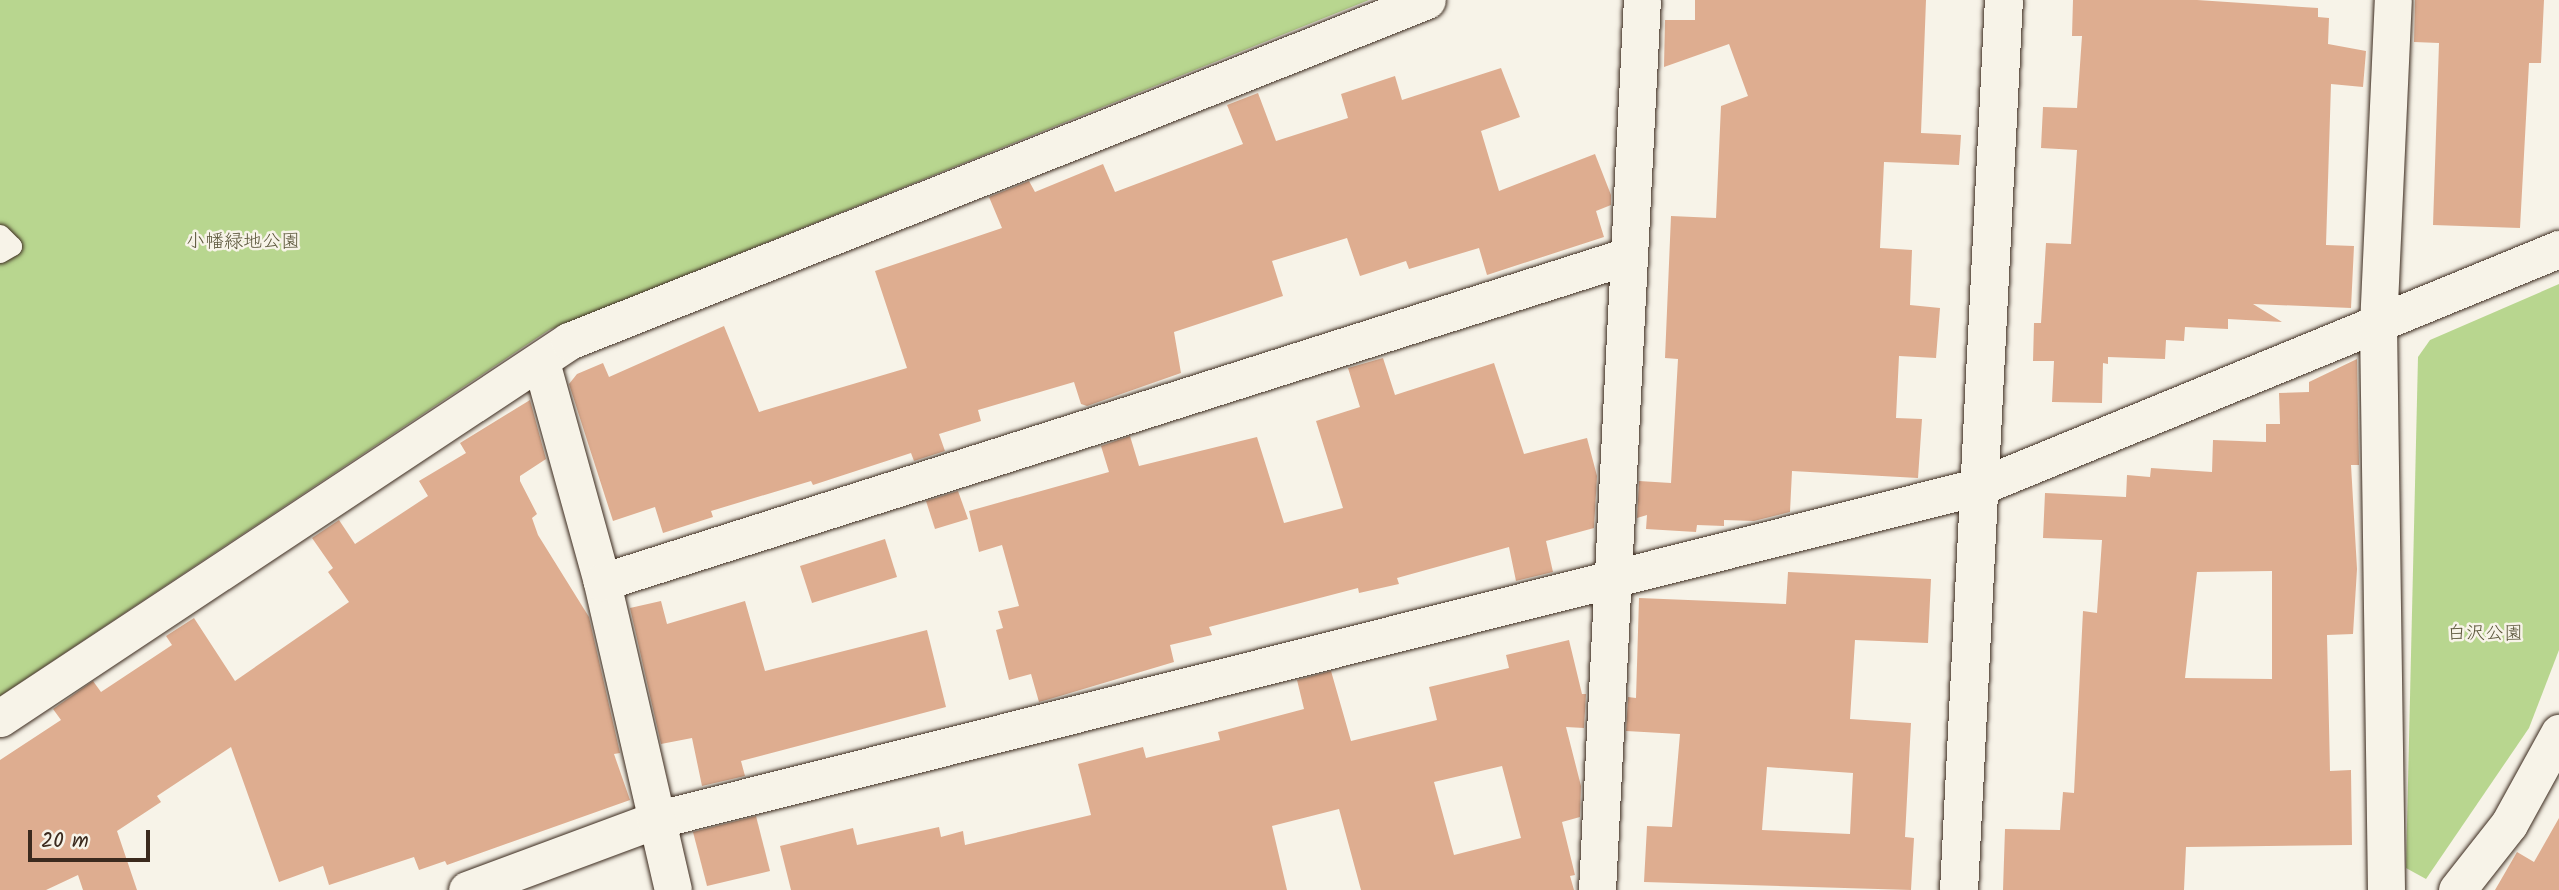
<!DOCTYPE html>
<meta charset="utf-8">
<style>
body{margin:0}
#map{position:relative;width:2559px;height:890px;overflow:hidden;background:#f7f3e8;font-family:Kalam,"Klee One",sans-serif}
div>[style]{position:absolute}
.green>*{inset:0;background:#b8d68f}
.building>*{inset:0;background:#dead90}
.roads{filter:drop-shadow(0 0 2px #3b2a1e) drop-shadow(0 0 2px #3b2a1e)}
.lane>*{height:19px;margin:-9.5px;padding:0 9.5px;transform-origin:9.5px;border-radius:9.5px;background:#f7f3e8}
.street>*{height:37px;margin:-18.5px;padding:0 18.5px;transform-origin:18.5px;border-radius:18.5px;background:#f7f3e8}
.secondary>*{height:38px;margin:-19px;padding:0 19px;transform-origin:19px;border-radius:19px;background:#f7f3e8}
span{translate:-50% -50%;white-space:nowrap;text-align:center;line-height:1.15;-webkit-text-stroke:5px #f7f3e8;paint-order:stroke}
.park-label{font-size:19px;color:#5a553a}
.scale{position:absolute;left:28px;top:830px;width:122px;height:32px;box-sizing:border-box;border:4px solid #3b2a1e;border-top:0;padding-left:9px;font-size:21px;line-height:24px;white-space:nowrap;color:#3b2a1e;-webkit-text-stroke:5px #f7f3e8;paint-order:stroke}
</style>
<div id="map">
<div class="green">
<div style="clip-path:polygon(0 0,1369px 0,549px 330px,0 696px)"></div>
<div style="clip-path:polygon(2559px 284px,2559px 650px,2529px 728px,2426px 879px,2406px 868px,2418px 357px,2430px 340px)"></div>
</div>
<div class="building">
<div style="clip-path:polygon(1695px 0,1926px 0,1921px 133px,1961px 135px,1959px 165px,1884px 162px,1880px 248px,1912px 250px,1910px 305px,1940px 308px,1936px 358px,1899px 356px,1896px 418px,1922px 419px,1918px 478px,1792px 471px,1790px 512px,1754px 521px,1724px 520px,1724px 526px,1697px 525px,1696px 532px,1646px 529px,1647px 515px,1637px 518px,1639px 481px,1671px 483px,1678px 359px,1665px 358px,1671px 216px,1716px 218px,1721px 106px,1748px 96px,1729px 44px,1664px 67px,1665px 20px,1695px 20px)"></div>
<div style="clip-path:polygon(2073px 0,2197px 0,2318px 8px,2318px 17px,2329px 18px,2328px 44px,2366px 51px,2363px 87px,2331px 84px,2326px 245px,2354px 246px,2351px 308px,2253px 304px,2282px 322px,2228px 319px,2228px 329px,2185px 327px,2184px 341px,2166px 340px,2165px 359px,2108px 357px,2108px 364px,2103px 363px,2102px 403px,2052px 402px,2054px 361px,2033px 361px,2034px 323px,2041px 323px,2046px 243px,2071px 244px,2077px 150px,2041px 148px,2043px 107px,2077px 108px,2082px 36px,2072px 36px)"></div>
<div style="clip-path:polygon(2415px 0,2544px 0,2541px 63px,2529px 63px,2520px 228px,2433px 225px,2439px 43px,2414px 42px)"></div>
<div style="clip-path:polygon(1501px 68px,1520px 117px,1481px 131px,1499px 191px,1595px 154px,1611px 195px,1611px 205px,1596px 211px,1604px 237px,1487px 275px,1479px 248px,1409px 269px,1406px 261px,1360px 276px,1347px 238px,1272px 261px,1283px 296px,1174px 332px,1181px 373px,1087px 406px,1081px 404px,1074px 382px,978px 410px,981px 421px,939px 434px,945px 451px,914px 461px,911px 453px,813px 485px,811px 481px,711px 511px,713px 517px,663px 533px,655px 507px,613px 521px,569px 384px,577px 374px,603px 363px,609px 377px,724px 326px,759px 412px,907px 368px,875px 271px,1002px 228px,989px 197px,1029px 181px,1035px 192px,1103px 164px,1115px 192px,1243px 144px,1227px 105px,1258px 93px,1276px 141px,1348px 118px,1341px 94px,1395px 76px,1402px 100px)"></div>
<div style="clip-path:polygon(1383px 358px,1395px 395px,1494px 363px,1524px 454px,1587px 438px,1597px 476px,1594px 528px,1546px 541px,1553px 572px,1516px 581px,1509px 547px,1397px 578px,1399px 584px,1359px 593px,1358px 588px,1209px 627px,1212px 635px,1170px 645px,1174px 662px,1050px 699px,1039px 702px,1031px 674px,1009px 680px,996px 630px,1003px 628px,998px 611px,1019px 606px,1002px 545px,979px 552px,969px 511px,1109px 472px,1101px 446px,1130px 436px,1139px 466px,1257px 437px,1284px 523px,1343px 508px,1316px 421px,1360px 407px,1348px 368px)"></div>
<div style="clip-path:polygon(evenodd,2357px 359px,2359px 465px,2351px 465px,2357px 569px,2353px 634px,2327px 635px,2330px 771px,2351px 770px,2352px 845px,2186px 847px,2184px 890px,2003px 890px,2005px 829px,2060px 830px,2063px 792px,2074px 793px,2083px 611px,2097px 613px,2102px 540px,2043px 538px,2045px 493px,2126px 497px,2127px 475px,2150px 477px,2151px 468px,2212px 472px,2213px 440px,2266px 442px,2266px 424px,2280px 424px,2279px 393px,2309px 392px,2309px 382px,2357px 359px,2272px 571px,2272px 679px,2185px 678px,2197px 572px,2272px 571px)"></div>
<div style="clip-path:polygon(530px 400px,546px 459px,520px 476px,520px 481px,537px 514px,532px 518px,538px 535px,589px 617px,620px 753px,614px 754px,630px 800px,447px 865px,445px 861px,419px 870px,414px 857px,329px 885px,323px 866px,279px 882px,231px 747px,157px 796px,161px 802px,117px 831px,137px 890px,83px 890px,78px 875px,46px 890px,0 890px,0 760px,61px 720px,53px 709px,93px 681px,101px 692px,172px 645px,166px 636px,194px 618px,235px 681px,349px 602px,328px 572px,333px 568px,312px 538px,339px 520px,355px 544px,428px 496px,419px 481px,466px 453px,460px 443px)"></div>
<div style="clip-path:polygon(958px 491px,968px 519px,935px 529px,926px 501px)"></div>
<div style="clip-path:polygon(885px 539px,897px 577px,812px 603px,800px 566px)"></div>
<div style="clip-path:polygon(evenodd,1788px 572px,1931px 579px,1928px 643px,1855px 640px,1850px 719px,1911px 723px,1905px 837px,1914px 838px,1911px 890px,1644px 882px,1647px 826px,1672px 827px,1680px 734px,1626px 731px,1628px 697px,1636px 698px,1639px 598px,1786px 604px,1788px 572px,1767px 767px,1853px 773px,1850px 834px,1762px 830px,1767px 767px)"></div>
<div style="clip-path:polygon(661px 601px,667px 624px,745px 601px,765px 671px,927px 630px,946px 707px,741px 761px,745px 776px,702px 786px,692px 738px,661px 744px,630px 608px)"></div>
<div style="clip-path:polygon(evenodd,1569px 640px,1582px 694px,1586px 694px,1584px 728px,1566px 727px,1581px 786px,1580px 817px,1562px 822px,1575px 875px,1570px 876px,1574px 890px,1361px 890px,1339px 809px,1272px 826px,1287px 890px,791px 890px,780px 846px,853px 828px,857px 845px,939px 827px,941px 837px,963px 831px,965px 845px,1091px 815px,1078px 764px,1143px 747px,1146px 758px,1220px 740px,1218px 732px,1304px 709px,1297px 680px,1331px 671px,1351px 741px,1437px 720px,1429px 687px,1509px 668px,1506px 655px,1569px 640px,1502px 766px,1521px 838px,1454px 855px,1434px 782px,1502px 766px)"></div>
<div style="clip-path:polygon(756px 816px,770px 871px,707px 886px,693px 832px)"></div>
<div style="clip-path:polygon(2559px 818px,2559px 890px,2495px 890px,2517px 852px,2534px 862px)"></div>
</div>
<div class="roads">
<div class="lane">
<div style="left:0;top:234px;width:17px;rotate:45deg"></div>
<div style="left:12px;top:246px;width:14px;rotate:150deg"></div>
</div>
<div class="street">
<div style="left:541px;top:362px;width:228px;rotate:74.5deg"></div>
<div style="left:0;top:718px;width:683px;rotate:-33.53deg"></div>
<div style="left:569px;top:341px;width:923px;rotate:-21.67deg"></div>
<div style="left:467px;top:890px;width:201px;rotate:-20.4deg"></div>
<div style="left:655px;top:820px;width:1367px;rotate:-14.14deg"></div>
<div style="left:1981px;top:486px;width:625px;rotate:-22.3deg"></div>
<div style="left:673px;top:890px;width:316px;rotate:-103deg"></div>
<div style="left:602px;top:582px;width:1077px;rotate:-17.63deg"></div>
<div style="left:1597px;top:890px;width:891px;rotate:-87.11deg"></div>
<div style="left:2386px;top:890px;width:564px;rotate:-90.81deg"></div>
<div style="left:2378px;top:326px;width:326px;rotate:-87.4deg"></div>
<div style="left:2457px;top:890px;width:84px;rotate:-51.8deg"></div>
<div style="left:2509px;top:824px;width:104px;rotate:-61.2deg"></div>
</div>
<div class="secondary">
<div style="left:1959px;top:890px;width:891px;rotate:-87.11deg"></div>
</div>
</div>
<div class="park-label">
<span style="left:243px;top:243px">小幡緑地公園</span>
<span style="left:2485px;top:635px">白沢公園</span>
</div>
<div class="scale">20 m</div>
</div>
